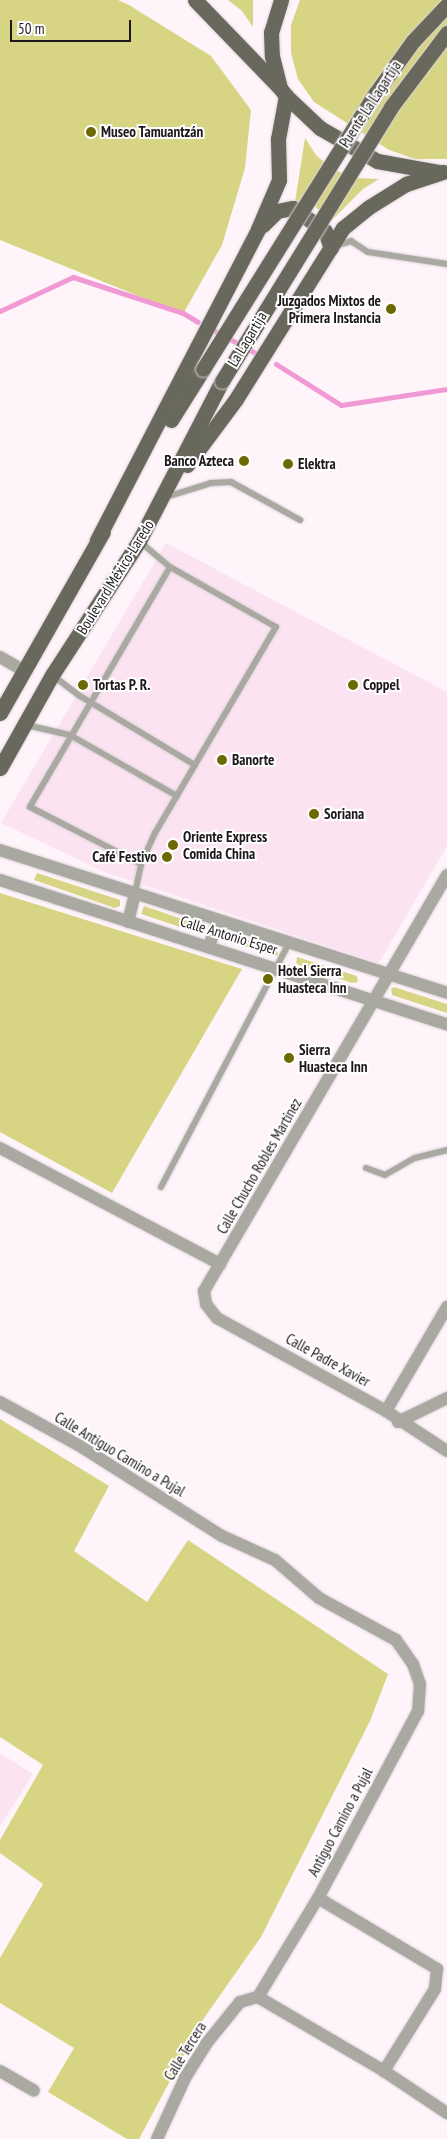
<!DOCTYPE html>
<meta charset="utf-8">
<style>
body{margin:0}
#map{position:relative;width:447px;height:2139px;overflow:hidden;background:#fef4fa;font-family:"PT Sans Narrow",sans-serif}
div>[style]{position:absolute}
.built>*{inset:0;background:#fbe3f2}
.green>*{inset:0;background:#d7d583}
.stream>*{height:5px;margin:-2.5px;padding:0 2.5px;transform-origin:2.5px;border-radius:2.5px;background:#f199d4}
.roads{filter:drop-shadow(0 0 1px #dad1d6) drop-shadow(0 0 1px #dad1d6)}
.lane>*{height:6px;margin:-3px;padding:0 3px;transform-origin:3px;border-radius:3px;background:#a9a9a2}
.street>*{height:12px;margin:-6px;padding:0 6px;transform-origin:6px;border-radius:6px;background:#a9a9a2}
.primary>*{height:15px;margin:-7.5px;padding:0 7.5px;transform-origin:7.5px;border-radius:7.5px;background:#68685c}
.bridges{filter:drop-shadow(0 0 1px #dad1d6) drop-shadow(0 0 1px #dad1d6)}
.primary-bridge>*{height:15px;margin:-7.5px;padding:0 7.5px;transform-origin:7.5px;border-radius:7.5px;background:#68685c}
.dots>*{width:14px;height:14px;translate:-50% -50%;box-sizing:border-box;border:2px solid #fff;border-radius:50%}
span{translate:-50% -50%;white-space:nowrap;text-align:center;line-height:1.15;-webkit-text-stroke:4px #fff;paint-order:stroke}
.street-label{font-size:15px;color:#1e181c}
.poi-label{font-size:15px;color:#1e181c;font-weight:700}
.left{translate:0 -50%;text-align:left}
.right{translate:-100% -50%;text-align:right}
.scale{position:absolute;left:10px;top:20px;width:121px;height:22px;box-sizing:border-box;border:2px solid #1e181c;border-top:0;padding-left:6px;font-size:15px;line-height:18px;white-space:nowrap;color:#1e181c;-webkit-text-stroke:4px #fff;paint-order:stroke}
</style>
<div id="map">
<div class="built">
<div style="clip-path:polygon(166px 543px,447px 692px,447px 846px,379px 963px,107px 873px,1px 823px)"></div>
<div style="clip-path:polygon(0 1753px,33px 1774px,0 1826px)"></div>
</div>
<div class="green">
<div style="clip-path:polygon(0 0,118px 0,129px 5px,211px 56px,251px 110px,245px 168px,222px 245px,183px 314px,0 240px)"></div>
<div style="clip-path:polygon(228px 0,253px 0,253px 27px,242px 11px)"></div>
<div style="clip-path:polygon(300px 0,447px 0,447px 159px,415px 159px,389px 150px,314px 102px,298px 79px,291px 53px,291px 25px)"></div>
<div style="clip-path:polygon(305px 138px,316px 155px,332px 169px,355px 178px,379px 179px,363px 189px,330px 222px,314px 205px,304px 200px,295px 202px)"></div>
<div style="clip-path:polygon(37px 873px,120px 900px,120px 906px,115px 908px,34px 880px)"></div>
<div style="clip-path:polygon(0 893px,242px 969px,112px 1193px,0 1132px)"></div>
<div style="clip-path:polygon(144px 906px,202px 926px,203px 932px,198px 933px,141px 914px)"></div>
<div style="clip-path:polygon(235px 935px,277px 949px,278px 955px,272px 956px,231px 942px)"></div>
<div style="clip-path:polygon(297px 957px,357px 976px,358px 982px,352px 983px,296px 964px)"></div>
<div style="clip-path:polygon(394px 987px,447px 1004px,447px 1013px,392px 995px,391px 989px)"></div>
<div style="clip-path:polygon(0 1419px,109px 1486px,74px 1551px,147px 1602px,188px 1540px,388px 1674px,370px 1721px,261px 1937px,202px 2021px,139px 2139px,127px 2139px,48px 2092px,74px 2048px,0 2003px,0 1958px,43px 1884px,0 1853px,0 1840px,43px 1765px,0 1737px)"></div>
</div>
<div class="stream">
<div style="left:0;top:311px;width:81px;rotate:-25deg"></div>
<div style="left:73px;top:277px;width:116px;rotate:18.1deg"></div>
<div style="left:183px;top:313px;width:17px;rotate:31deg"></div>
<div style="left:215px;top:331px;width:50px;rotate:28.6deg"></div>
<div style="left:276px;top:364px;width:77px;rotate:32.2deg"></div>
<div style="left:341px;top:405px;width:107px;rotate:-8.6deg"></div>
</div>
<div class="roads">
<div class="lane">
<div style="left:335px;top:246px;width:17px;rotate:-17deg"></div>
<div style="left:351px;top:241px;width:20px;rotate:33deg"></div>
<div style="left:368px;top:252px;width:80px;rotate:8.6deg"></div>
<div style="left:163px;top:498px;width:50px;rotate:-17.4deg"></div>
<div style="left:211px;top:483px;width:20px;rotate:-3deg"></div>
<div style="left:231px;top:482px;width:79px;rotate:28.8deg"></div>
<div style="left:139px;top:541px;width:40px;rotate:40deg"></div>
<div style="left:52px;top:675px;width:35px;rotate:37deg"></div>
<div style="left:80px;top:696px;width:134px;rotate:31deg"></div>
<div style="left:26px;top:725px;width:45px;rotate:12.8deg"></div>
<div style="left:70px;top:735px;width:123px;rotate:29.7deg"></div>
<div style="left:135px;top:893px;width:30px;rotate:-78deg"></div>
<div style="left:141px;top:864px;width:34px;rotate:-66deg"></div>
<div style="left:155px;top:833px;width:239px;rotate:-59.6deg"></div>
<div style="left:276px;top:627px;width:122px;rotate:-150.5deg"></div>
<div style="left:170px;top:567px;width:278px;rotate:120.3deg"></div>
<div style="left:30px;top:807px;width:125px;rotate:27.2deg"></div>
<div style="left:366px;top:1168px;width:20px;rotate:20deg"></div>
<div style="left:385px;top:1175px;width:34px;rotate:-30deg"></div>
<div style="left:415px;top:1158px;width:33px;rotate:-14deg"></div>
<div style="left:161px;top:1187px;width:276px;rotate:-62.3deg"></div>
</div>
<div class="street">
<div style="left:0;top:657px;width:28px;rotate:30deg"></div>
<div style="left:0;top:850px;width:469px;rotate:17.7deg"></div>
<div style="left:447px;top:875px;width:482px;rotate:120.3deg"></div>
<div style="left:204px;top:1291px;width:13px;rotate:81deg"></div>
<div style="left:206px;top:1304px;width:18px;rotate:52deg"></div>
<div style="left:217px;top:1318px;width:193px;rotate:28.8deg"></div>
<div style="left:386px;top:1411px;width:73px;rotate:33.3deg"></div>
<div style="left:0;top:880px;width:470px;rotate:17.9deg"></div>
<div style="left:128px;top:922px;width:30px;rotate:-76deg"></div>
<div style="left:209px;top:946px;width:27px;rotate:-70deg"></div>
<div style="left:0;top:1148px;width:249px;rotate:27.8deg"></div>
<div style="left:0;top:1402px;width:91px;rotate:28.8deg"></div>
<div style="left:80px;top:1446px;width:168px;rotate:32.4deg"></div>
<div style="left:222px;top:1536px;width:58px;rotate:24.4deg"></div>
<div style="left:275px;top:1560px;width:58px;rotate:40.8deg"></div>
<div style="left:319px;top:1598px;width:88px;rotate:28.6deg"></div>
<div style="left:396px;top:1640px;width:29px;rotate:55deg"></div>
<div style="left:413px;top:1664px;width:21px;rotate:71deg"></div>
<div style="left:420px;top:1684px;width:27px;rotate:94deg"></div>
<div style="left:418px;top:1711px;width:212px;rotate:118.1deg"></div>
<div style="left:318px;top:1898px;width:116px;rotate:121.2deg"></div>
<div style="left:258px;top:1997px;width:146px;rotate:30.4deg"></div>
<div style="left:384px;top:2071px;width:76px;rotate:33.7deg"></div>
<div style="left:386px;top:1411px;width:121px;rotate:-59.6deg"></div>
<div style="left:398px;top:1422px;width:55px;rotate:-26.1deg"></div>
<div style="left:318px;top:1898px;width:139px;rotate:30.8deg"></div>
<div style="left:437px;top:1969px;width:20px;rotate:96deg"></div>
<div style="left:435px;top:1989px;width:97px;rotate:121.9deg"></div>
<div style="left:0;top:2071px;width:39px;rotate:30deg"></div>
<div style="left:157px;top:2139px;width:67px;rotate:-65.3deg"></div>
<div style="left:185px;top:2078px;width:40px;rotate:-58deg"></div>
<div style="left:206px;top:2044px;width:54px;rotate:-51deg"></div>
<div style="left:240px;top:2002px;width:19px;rotate:-16deg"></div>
</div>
<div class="primary">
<div style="left:195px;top:0;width:121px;rotate:46deg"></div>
<div style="left:281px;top:0;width:34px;rotate:107deg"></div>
<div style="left:271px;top:32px;width:24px;rotate:88deg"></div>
<div style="left:272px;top:56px;width:33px;rotate:76deg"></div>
<div style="left:280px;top:88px;width:10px;rotate:53deg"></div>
<div style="left:286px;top:96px;width:47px;rotate:43.3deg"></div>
<div style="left:320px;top:128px;width:66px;rotate:30.1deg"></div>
<div style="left:377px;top:161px;width:62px;rotate:10.2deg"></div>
<div style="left:263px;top:225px;width:20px;rotate:-45deg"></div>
<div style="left:277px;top:211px;width:16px;rotate:-11deg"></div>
<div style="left:293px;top:208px;width:39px;rotate:36deg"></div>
<div style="left:325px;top:231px;width:18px;rotate:71deg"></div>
<div style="left:171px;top:420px;width:60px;rotate:-57.9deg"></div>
<div style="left:187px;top:465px;width:82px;rotate:-53.4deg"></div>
<div style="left:236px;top:399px;width:202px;rotate:-58deg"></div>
<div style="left:343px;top:228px;width:33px;rotate:-39deg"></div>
<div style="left:369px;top:207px;width:44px;rotate:-31.9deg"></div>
<div style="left:406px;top:184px;width:39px;rotate:-18deg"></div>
<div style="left:97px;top:540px;width:350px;rotate:-62.6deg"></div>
<div style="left:258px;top:229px;width:53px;rotate:-66.8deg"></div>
<div style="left:279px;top:180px;width:41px;rotate:-91.4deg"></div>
<div style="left:278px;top:139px;width:44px;rotate:-79.5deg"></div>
<div style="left:0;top:713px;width:208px;rotate:-60.4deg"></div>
<div style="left:0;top:768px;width:107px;rotate:-60.8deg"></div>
<div style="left:52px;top:675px;width:160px;rotate:-57deg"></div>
<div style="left:139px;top:541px;width:180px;rotate:-62.6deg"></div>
</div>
</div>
<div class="bridges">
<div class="primary-bridge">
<div style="left:203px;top:369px;width:324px;rotate:-58deg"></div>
<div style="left:375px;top:94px;width:65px;rotate:-54.4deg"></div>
<div style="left:413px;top:41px;width:50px;rotate:-46.6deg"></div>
<div style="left:222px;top:381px;width:322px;rotate:-58.3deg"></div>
<div style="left:391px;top:107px;width:93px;rotate:-52.9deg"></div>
</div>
</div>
<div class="dots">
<div style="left:91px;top:132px;background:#6c6802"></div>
<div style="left:391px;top:309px;background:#6c6802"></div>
<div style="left:244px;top:461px;background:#6c6802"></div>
<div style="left:288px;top:464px;background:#6c6802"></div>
<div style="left:83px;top:685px;background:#6c6802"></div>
<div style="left:353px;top:685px;background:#6c6802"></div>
<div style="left:222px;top:760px;background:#6c6802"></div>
<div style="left:314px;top:814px;background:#6c6802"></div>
<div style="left:173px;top:845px;background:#6c6802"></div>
<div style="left:167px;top:857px;background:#6c6802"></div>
<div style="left:268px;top:979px;background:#6c6802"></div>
<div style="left:289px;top:1058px;background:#6c6802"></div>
</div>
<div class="street-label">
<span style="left:370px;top:104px;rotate:-57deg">Puente La Lagartija</span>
<span style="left:247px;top:339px;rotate:-59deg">La Lagartija</span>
<span style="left:115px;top:577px;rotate:-58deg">Boulevard México-Laredo</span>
<span style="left:229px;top:935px;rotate:17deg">Calle Antonio Esper</span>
<span style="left:259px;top:1166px;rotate:-60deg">Calle Chucho Robles Martínez</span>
<span style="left:328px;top:1360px;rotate:29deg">Calle Padre Xavier</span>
<span style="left:120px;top:1454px;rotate:31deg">Calle Antiguo Camino a Pujal</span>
<span style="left:340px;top:1822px;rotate:-62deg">Antiguo Camino a Pujal</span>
<span style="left:185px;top:2051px;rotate:-58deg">Calle Tercera</span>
</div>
<div class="poi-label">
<span class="left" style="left:101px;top:132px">Museo Tamuantzán</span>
<span class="right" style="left:381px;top:309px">Juzgados Mixtos de<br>Primera Instancia</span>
<span class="right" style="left:234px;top:461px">Banco Azteca</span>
<span class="left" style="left:298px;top:464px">Elektra</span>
<span class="left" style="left:93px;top:685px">Tortas P. R.</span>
<span class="left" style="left:363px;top:685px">Coppel</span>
<span class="left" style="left:232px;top:760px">Banorte</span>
<span class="left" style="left:324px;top:814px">Soriana</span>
<span class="left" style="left:183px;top:845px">Oriente Express<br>Comida China</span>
<span class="right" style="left:157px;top:857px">Café Festivo</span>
<span class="left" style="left:278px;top:979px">Hotel Sierra<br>Huasteca Inn</span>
<span class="left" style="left:299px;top:1058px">Sierra<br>Huasteca Inn</span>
</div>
<div class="scale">50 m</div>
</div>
